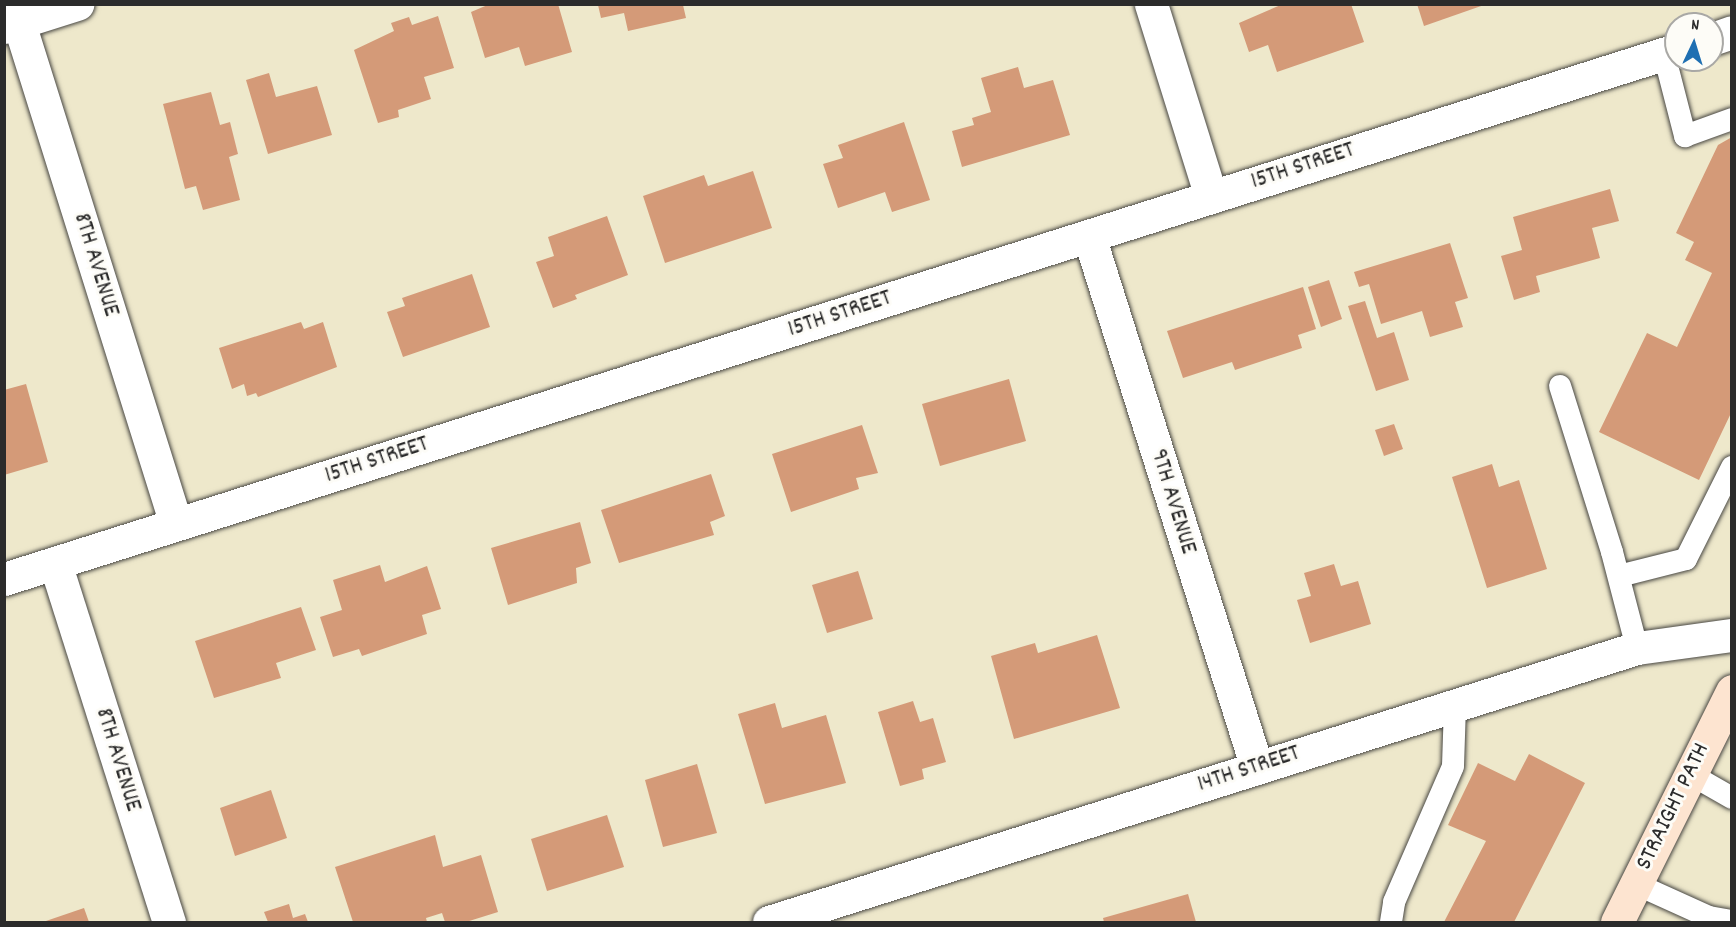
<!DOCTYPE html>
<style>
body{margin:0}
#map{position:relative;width:1736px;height:927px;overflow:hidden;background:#eee8cb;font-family:Dekko,sans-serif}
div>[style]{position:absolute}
.building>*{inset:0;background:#d49a78}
.roads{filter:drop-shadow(0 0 2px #484743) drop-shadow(0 0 2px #484743)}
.service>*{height:22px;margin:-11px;padding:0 11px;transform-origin:11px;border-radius:11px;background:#fff}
.minor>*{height:33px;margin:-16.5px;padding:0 16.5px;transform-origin:16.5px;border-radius:16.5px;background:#fff}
.secondary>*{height:33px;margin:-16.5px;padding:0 16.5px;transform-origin:16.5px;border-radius:16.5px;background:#fde4d0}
span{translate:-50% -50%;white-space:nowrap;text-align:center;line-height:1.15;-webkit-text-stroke:6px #fdfcf7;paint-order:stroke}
.street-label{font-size:24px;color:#2b2b2b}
.frame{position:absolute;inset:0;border:6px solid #2b2b2b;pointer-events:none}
.north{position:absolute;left:1664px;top:12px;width:60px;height:60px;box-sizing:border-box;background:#fdfcf7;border:2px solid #a9a8a5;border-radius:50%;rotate:4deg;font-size:16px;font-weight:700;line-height:24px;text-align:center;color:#2b2b2b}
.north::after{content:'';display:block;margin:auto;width:21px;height:27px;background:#1f6fb2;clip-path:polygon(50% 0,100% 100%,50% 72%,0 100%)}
</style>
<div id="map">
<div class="building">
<div style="clip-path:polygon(490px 4px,558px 4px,572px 52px,525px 66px,519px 47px,485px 58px,471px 12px)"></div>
<div style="clip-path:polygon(1283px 4px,1351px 4px,1364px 42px,1277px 72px,1268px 45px,1249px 52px,1239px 23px)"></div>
<div style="clip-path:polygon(1417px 4px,1484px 4px,1484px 5px,1424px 26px)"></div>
<div style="clip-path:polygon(598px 5px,683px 5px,686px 18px,628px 31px,624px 13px,601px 18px)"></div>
<div style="clip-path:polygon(438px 16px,454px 68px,424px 77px,431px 99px,398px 110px,399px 117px,378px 123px,354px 50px,394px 31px,391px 23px,409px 17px,412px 25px)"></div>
<div style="clip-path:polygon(1018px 67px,1024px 88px,1053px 80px,1070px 135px,962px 167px,952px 131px,974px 125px,972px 118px,991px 112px,981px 78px)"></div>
<div style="clip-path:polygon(269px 73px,276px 97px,317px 86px,332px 135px,268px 154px,246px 80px)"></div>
<div style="clip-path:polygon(211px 92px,220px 125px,230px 122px,238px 154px,229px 157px,240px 200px,203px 210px,196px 186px,185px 189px,163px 104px)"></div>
<div style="clip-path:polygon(904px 122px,930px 200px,892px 212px,885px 192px,838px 208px,823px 164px,843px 158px,838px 145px)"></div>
<div style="clip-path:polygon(1732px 137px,1732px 411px,1699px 480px,1599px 432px,1647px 333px,1677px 347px,1712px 273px,1685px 260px,1694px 242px,1676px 233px,1718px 145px)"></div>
<div style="clip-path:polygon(753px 171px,772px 228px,665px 263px,643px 196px,704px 175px,708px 186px)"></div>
<div style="clip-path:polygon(1610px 189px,1619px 221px,1592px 228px,1600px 258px,1536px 276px,1540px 292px,1514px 300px,1501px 256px,1522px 250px,1513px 217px)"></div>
<div style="clip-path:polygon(607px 216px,628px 275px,575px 295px,577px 299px,553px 308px,536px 262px,554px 256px,548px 237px)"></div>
<div style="clip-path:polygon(1450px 243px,1468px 298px,1455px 302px,1463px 327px,1430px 337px,1422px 311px,1381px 324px,1369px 284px,1359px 287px,1354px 272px)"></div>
<div style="clip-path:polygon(472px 274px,490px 327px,403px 357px,387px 312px,405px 306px,402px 298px)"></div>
<div style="clip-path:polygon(1329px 280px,1342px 319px,1321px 327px,1308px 287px)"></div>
<div style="clip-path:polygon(1303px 287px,1316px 329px,1298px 335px,1302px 348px,1235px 370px,1232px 362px,1183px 378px,1167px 331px)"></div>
<div style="clip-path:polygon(1365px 301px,1377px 338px,1394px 332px,1409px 380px,1376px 391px,1348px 306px)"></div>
<div style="clip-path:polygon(301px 322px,304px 329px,323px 322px,337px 367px,258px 397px,256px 393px,247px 396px,244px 384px,232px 389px,219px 348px)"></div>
<div style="clip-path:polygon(1009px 379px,1026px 441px,940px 466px,922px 404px)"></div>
<div style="clip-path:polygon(26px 384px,48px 462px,4px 475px,4px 390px)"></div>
<div style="clip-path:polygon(1394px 424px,1403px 449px,1384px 456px,1375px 430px)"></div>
<div style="clip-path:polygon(862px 425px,878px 473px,856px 478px,859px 489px,791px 512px,772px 454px)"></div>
<div style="clip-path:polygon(1492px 464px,1499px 487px,1519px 480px,1547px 569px,1487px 588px,1452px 477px)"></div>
<div style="clip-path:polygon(711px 474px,725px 516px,710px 522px,714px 535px,619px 563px,601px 510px)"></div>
<div style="clip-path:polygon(580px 522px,591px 563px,576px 568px,577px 583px,508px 605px,491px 548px)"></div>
<div style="clip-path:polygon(1334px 564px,1341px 586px,1358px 581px,1371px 624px,1310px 643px,1297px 600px,1311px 596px,1304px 573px)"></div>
<div style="clip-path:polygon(380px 565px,385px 582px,427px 566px,441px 609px,422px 615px,427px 634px,362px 656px,359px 649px,333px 657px,320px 617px,342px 610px,333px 580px)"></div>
<div style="clip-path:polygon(858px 571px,873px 619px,827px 633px,812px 585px)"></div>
<div style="clip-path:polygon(301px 607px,316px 650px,276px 663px,281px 678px,214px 698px,195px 641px)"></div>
<div style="clip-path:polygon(1097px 635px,1120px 708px,1014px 739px,991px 656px,1035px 643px,1038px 653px)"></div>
<div style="clip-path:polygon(913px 701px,920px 722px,933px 718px,946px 762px,922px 769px,924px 779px,900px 786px,878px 712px)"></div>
<div style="clip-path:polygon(775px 703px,782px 728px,826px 715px,846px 783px,765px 804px,738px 714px)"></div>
<div style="clip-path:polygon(1529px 754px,1585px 783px,1514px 922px,1444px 922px,1486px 841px,1448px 825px,1478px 763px,1515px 781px)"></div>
<div style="clip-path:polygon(697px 764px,717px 833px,663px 847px,645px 780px)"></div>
<div style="clip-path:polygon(271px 790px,287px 838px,235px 856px,220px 808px)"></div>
<div style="clip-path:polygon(607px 815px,624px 867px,547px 891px,531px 839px)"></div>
<div style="clip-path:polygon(435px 835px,443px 867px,481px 855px,498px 912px,466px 922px,445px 922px,442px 913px,426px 918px,427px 922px,353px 922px,335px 867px)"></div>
<div style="clip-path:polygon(1188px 894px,1196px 922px,1104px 922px,1103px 918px)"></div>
<div style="clip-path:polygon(289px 904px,293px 918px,305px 914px,308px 922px,268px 922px,264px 912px)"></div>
<div style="clip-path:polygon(84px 908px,89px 922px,43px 922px)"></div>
</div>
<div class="roads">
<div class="service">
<div style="left:1664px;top:54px;width:85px;rotate:75.6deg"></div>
<div style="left:1685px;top:136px;width:50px;rotate:-19.9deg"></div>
<div style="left:1560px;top:386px;width:174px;rotate:72.6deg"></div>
<div style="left:1612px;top:552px;width:99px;rotate:75.4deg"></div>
<div style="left:1619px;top:576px;width:69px;rotate:-14.2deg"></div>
<div style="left:1686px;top:559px;width:103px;rotate:-63.4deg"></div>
<div style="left:1690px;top:774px;width:48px;rotate:29.7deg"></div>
<div style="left:1636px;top:884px;width:80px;rotate:24.3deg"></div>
<div style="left:1709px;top:917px;width:23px;rotate:10deg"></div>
<div style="left:1391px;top:922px;width:20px;rotate:-81deg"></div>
<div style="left:1394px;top:902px;width:148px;rotate:-66.5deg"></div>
<div style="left:1453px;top:766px;width:61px;rotate:-88.1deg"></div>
</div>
<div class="minor">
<div style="left:13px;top:4px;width:545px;rotate:72.6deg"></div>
<div style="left:1151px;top:4px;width:202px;rotate:72.7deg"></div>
<div style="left:4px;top:27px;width:77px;rotate:-17.5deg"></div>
<div style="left:1712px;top:39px;width:21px;rotate:-19deg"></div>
<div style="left:1089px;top:236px;width:558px;rotate:72.47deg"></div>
<div style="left:55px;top:563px;width:377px;rotate:72.4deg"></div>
<div style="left:4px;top:579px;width:1754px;rotate:-17.56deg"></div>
<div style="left:769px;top:922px;width:910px;rotate:-17.52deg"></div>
<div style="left:1637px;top:648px;width:96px;rotate:-7.8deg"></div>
</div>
<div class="secondary">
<div style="left:1617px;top:922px;width:258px;rotate:-63.5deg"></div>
</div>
</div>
<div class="street-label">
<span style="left:1303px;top:167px;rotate:-18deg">15TH STREET</span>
<span style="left:95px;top:265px;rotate:73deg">8TH AVENUE</span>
<span style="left:840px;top:315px;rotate:-18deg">15TH STREET</span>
<span style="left:377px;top:461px;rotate:-18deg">15TH STREET</span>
<span style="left:1172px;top:502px;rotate:73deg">9TH AVENUE</span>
<span style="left:117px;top:760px;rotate:73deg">8TH AVENUE</span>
<span style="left:1249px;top:770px;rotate:-18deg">14TH STREET</span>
<span style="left:1674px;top:807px;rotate:-64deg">STRAIGHT PATH</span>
</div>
<div class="frame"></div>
<div class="north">N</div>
</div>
